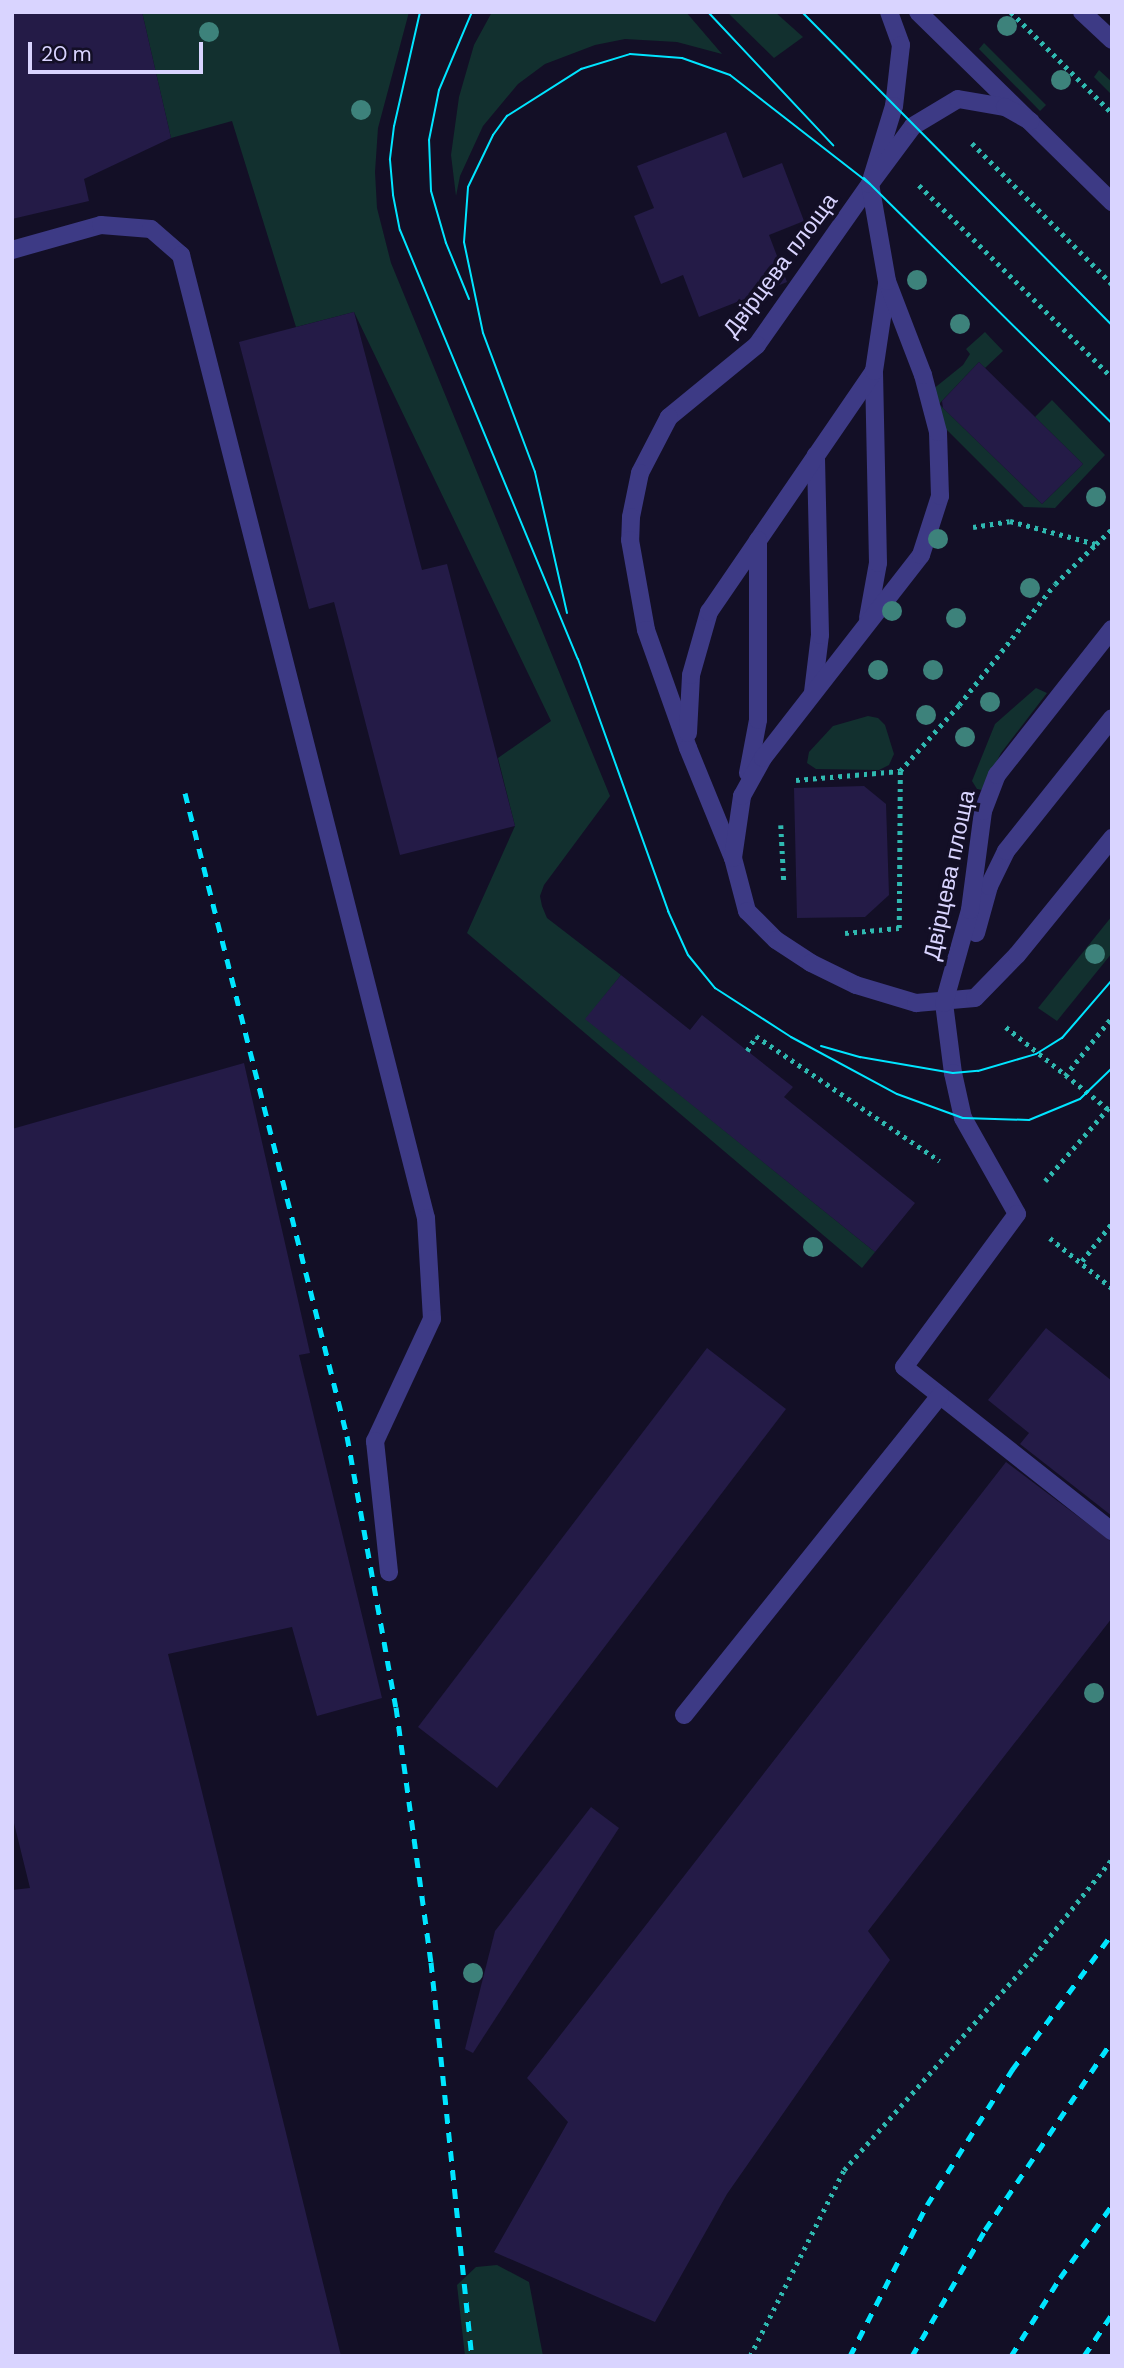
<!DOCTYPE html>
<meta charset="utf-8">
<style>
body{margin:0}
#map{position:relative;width:1124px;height:2368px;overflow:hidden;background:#130f26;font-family:"DM Sans",sans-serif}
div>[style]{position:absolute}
.green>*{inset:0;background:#12302f}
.building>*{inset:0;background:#241b47}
.path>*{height:4.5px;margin-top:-2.25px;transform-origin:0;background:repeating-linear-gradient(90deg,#2fb8b0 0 3.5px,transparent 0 8.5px)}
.lane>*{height:18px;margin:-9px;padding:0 9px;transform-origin:9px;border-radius:9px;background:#3d3a85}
.street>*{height:18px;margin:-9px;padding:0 9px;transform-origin:9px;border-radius:9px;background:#3d3a85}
.tram>*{height:2px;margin:-1px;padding:0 1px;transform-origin:1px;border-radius:1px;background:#00e5ff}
.rail>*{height:5px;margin-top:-2.5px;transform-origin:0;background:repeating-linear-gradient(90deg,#00e5ff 0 10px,transparent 0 19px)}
.trees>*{width:20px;height:20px;margin:-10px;border-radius:50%;background:#3d827b}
span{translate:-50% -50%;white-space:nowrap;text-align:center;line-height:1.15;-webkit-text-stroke:7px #130f26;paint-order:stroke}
.street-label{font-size:23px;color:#d9d4ff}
.frame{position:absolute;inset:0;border:14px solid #d9d4ff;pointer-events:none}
.scale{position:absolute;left:28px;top:42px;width:175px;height:32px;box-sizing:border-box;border:4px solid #d9d4ff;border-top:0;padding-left:9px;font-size:21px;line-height:24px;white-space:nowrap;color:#d9d4ff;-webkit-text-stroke:5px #130f26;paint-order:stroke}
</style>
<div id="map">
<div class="green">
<div style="clip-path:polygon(142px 12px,409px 12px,378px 128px,375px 172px,377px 208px,391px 263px,610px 796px,544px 885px,540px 896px,542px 906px,547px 918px,621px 975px,586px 1019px,875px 1252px,862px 1268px,467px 933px,515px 826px,498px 758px,551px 721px,354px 312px,296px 327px,232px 121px,171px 138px)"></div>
<div style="clip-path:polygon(492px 12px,686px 12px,722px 54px,677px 42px,625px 39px,595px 45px,545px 64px,518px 84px,483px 126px,460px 176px,456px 196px,451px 155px,459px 97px,474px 45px)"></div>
<div style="clip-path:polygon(727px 12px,775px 12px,803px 37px,774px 58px)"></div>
<div style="clip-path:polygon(984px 43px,1046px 105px,1040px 111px,979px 49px)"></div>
<div style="clip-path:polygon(1099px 70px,1112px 82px,1112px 95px,1094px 77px)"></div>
<div style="clip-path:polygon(985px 332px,1003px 351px,985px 368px,979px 362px,939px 404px,1042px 504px,1083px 464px,1035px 417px,1052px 400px,1105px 455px,1055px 508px,1024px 507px,928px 411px,927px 394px,963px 365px,970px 354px,966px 349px)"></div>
<div style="clip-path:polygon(1036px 688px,1047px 693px,1001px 753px,982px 790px,977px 789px,972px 781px,995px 724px)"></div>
<div style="clip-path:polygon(868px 716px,878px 718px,885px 725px,894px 754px,889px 765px,879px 770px,816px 769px,807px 763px,809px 752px,833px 726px)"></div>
<div style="clip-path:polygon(1112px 916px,1112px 953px,1057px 1021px,1038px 1008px)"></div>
<div style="clip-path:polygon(497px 2265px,529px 2282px,543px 2356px,465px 2356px,457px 2285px,476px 2267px)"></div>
</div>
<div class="building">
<div style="clip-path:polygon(12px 12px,142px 12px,171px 138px,84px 179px,89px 201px,12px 219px)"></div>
<div style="clip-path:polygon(726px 132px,743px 178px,782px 163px,804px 221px,769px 235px,787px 282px,699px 317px,683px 275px,661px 284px,634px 216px,654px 208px,637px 166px)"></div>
<div style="clip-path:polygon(354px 312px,422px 570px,447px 564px,515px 826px,400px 855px,334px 602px,309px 609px,239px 342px)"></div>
<div style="clip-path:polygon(979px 362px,1083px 464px,1042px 504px,943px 408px,942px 401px)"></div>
<div style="clip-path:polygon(864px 786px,886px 804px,889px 895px,865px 917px,797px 918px,794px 788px)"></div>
<div style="clip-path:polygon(621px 975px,690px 1030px,702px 1015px,793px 1087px,784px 1097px,915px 1203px,875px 1252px,585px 1019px)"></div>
<div style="clip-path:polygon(244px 1063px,310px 1353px,299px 1355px,382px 1698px,317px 1716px,292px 1627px,168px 1654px,341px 2356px,12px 2356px,12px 1890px,30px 1888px,12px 1815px,12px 1129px)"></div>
<div style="clip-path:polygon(1046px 1328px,1112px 1381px,1112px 1516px,1020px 1444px,1029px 1433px,988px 1400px)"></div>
<div style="clip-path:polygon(707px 1348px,786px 1409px,497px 1788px,418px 1727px)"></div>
<div style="clip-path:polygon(1006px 1462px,1112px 1542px,1112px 1618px,868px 1931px,890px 1960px,727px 2194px,655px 2322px,494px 2252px,568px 2122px,527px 2078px)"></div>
<div style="clip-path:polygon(591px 1807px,619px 1828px,473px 2053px,465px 2049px,495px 1931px)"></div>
</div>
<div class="path">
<div style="left:1011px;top:12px;width:143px;rotate:45deg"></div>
<div style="left:972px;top:143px;width:199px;rotate:45.2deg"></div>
<div style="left:919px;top:185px;width:272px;rotate:44.9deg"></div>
<div style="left:973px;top:527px;width:37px;rotate:-9deg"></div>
<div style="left:1010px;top:521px;width:89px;rotate:15deg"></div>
<div style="left:1096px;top:544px;width:22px;rotate:-43deg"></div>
<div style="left:796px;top:780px;width:104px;rotate:-4.9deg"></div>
<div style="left:900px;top:771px;width:89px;rotate:-48.2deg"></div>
<div style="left:959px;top:705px;width:154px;rotate:-51.6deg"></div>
<div style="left:1055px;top:584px;width:57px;rotate:-44.3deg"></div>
<div style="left:781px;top:825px;width:58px;rotate:87deg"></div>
<div style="left:845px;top:933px;width:54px;rotate:-5.3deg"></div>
<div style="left:899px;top:928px;width:157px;rotate:-89.6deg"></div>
<div style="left:1006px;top:1027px;width:131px;rotate:38.8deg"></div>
<div style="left:747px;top:1051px;width:17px;rotate:-59deg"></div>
<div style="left:756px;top:1036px;width:222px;rotate:34.2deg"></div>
<div style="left:1065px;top:1076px;width:75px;rotate:-51.5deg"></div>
<div style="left:1045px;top:1181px;width:102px;rotate:-49deg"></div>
<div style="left:1050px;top:1238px;width:80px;rotate:38.9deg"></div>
<div style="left:1082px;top:1261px;width:48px;rotate:-51.7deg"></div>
<div style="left:750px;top:2356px;width:208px;rotate:-63.2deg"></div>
<div style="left:844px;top:2170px;width:286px;rotate:-48.4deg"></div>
<div style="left:1034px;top:1956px;width:124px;rotate:-51.2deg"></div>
</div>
<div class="lane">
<div style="left:12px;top:250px;width:92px;rotate:-15.7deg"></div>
<div style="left:101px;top:225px;width:50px;rotate:4.6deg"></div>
<div style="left:151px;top:229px;width:40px;rotate:41deg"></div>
<div style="left:181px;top:255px;width:994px;rotate:75.73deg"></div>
<div style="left:426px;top:1218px;width:101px;rotate:86.6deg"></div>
<div style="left:432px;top:1319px;width:135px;rotate:115deg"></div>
<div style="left:375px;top:1441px;width:132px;rotate:83.9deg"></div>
<div style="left:944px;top:1003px;width:71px;rotate:82.7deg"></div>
<div style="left:953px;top:1073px;width:46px;rotate:77.5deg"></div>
<div style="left:963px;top:1118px;width:110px;rotate:60.6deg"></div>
<div style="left:1017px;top:1214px;width:190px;rotate:126.4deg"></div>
<div style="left:904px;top:1367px;width:265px;rotate:38.3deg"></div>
<div style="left:684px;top:1715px;width:409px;rotate:-51.3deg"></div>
</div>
<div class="street">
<div style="left:889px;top:12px;width:35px;rotate:70deg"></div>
<div style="left:901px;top:45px;width:61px;rotate:96.5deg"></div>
<div style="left:894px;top:106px;width:82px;rotate:107.1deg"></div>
<div style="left:870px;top:184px;width:197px;rotate:125.1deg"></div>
<div style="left:757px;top:345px;width:114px;rotate:140.7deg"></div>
<div style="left:669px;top:417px;width:63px;rotate:117.4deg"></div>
<div style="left:640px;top:473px;width:45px;rotate:101.6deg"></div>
<div style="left:631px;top:517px;width:23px;rotate:92deg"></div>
<div style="left:630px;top:540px;width:91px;rotate:79.9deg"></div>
<div style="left:646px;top:630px;width:125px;rotate:70.4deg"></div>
<div style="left:688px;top:748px;width:119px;rotate:67.8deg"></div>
<div style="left:733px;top:858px;width:55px;rotate:75.2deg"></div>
<div style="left:747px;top:911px;width:41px;rotate:45deg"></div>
<div style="left:776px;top:940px;width:42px;rotate:33.3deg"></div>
<div style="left:811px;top:963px;width:50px;rotate:26.1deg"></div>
<div style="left:856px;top:985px;width:63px;rotate:16.7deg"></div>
<div style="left:916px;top:1003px;width:59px;rotate:-4.8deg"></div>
<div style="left:975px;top:998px;width:60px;rotate:-45.7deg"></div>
<div style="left:1017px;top:955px;width:151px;rotate:-50.9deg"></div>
<div style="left:918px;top:12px;width:272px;rotate:44.4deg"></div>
<div style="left:1082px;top:12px;width:41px;rotate:43deg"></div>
<div style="left:868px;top:618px;width:56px;rotate:-79.7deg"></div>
<div style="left:878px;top:563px;width:192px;rotate:-91.2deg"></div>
<div style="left:813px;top:692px;width:57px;rotate:-83deg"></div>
<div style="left:820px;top:635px;width:180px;rotate:-91.3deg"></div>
<div style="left:688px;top:733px;width:58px;rotate:-87deg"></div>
<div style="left:691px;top:675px;width:66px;rotate:-74.1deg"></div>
<div style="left:709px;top:612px;width:292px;rotate:-55.6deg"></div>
<div style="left:874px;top:371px;width:88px;rotate:-81.5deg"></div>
<div style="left:748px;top:773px;width:54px;rotate:-79.3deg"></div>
<div style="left:758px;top:720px;width:180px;rotate:-90deg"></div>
<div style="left:733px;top:858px;width:63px;rotate:-81.7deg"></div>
<div style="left:742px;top:796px;width:43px;rotate:-61.1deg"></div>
<div style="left:763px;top:758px;width:257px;rotate:-52.1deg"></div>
<div style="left:921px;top:555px;width:62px;rotate:-72.1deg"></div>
<div style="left:940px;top:496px;width:64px;rotate:-91.8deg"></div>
<div style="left:938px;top:432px;width:59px;rotate:-104.7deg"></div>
<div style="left:923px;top:375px;width:101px;rotate:-111deg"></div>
<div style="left:887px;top:281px;width:98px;rotate:-99.9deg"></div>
<div style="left:870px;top:184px;width:72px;rotate:-53.4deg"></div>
<div style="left:913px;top:126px;width:52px;rotate:-31deg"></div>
<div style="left:958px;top:99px;width:48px;rotate:9.7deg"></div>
<div style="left:1005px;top:107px;width:29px;rotate:29deg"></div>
<div style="left:976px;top:933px;width:49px;rotate:-74.5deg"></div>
<div style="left:989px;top:886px;width:39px;rotate:-64deg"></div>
<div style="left:1006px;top:851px;width:170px;rotate:-51.4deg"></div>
<div style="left:944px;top:1003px;width:97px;rotate:-74.4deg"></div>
<div style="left:970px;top:910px;width:100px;rotate:-82.5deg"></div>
<div style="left:983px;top:811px;width:39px;rotate:-69deg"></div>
<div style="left:997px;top:775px;width:186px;rotate:-51.8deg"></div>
</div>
<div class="tram">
<div style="left:420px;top:12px;width:117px;rotate:102.8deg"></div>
<div style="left:394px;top:126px;width:34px;rotate:97deg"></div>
<div style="left:390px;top:160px;width:35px;rotate:85deg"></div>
<div style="left:393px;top:195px;width:36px;rotate:79deg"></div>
<div style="left:400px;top:230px;width:464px;rotate:67.5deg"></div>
<div style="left:578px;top:659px;width:268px;rotate:70.3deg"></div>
<div style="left:668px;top:911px;width:48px;rotate:65.6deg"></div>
<div style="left:688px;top:955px;width:43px;rotate:50.7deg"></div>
<div style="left:715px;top:988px;width:90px;rotate:32.8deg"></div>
<div style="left:791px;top:1037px;width:120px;rotate:28.3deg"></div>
<div style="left:897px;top:1094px;width:70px;rotate:20deg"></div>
<div style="left:963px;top:1118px;width:66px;rotate:1.7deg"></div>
<div style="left:1029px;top:1120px;width:55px;rotate:-22.4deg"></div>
<div style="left:1080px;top:1099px;width:45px;rotate:-44.1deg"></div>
<div style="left:708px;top:12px;width:183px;rotate:46.8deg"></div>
<div style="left:802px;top:12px;width:441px;rotate:45.3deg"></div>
<div style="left:864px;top:178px;width:349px;rotate:44.7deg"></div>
<div style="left:469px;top:299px;width:61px;rotate:-112.3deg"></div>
<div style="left:446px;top:243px;width:54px;rotate:-106.1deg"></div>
<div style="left:431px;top:191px;width:51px;rotate:-92.2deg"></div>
<div style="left:429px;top:140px;width:51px;rotate:-78.7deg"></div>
<div style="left:439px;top:90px;width:85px;rotate:-67.1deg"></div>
<div style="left:567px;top:613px;width:145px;rotate:-102.8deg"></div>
<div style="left:535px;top:472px;width:148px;rotate:-110.5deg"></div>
<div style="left:483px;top:333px;width:93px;rotate:-101.8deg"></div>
<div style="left:464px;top:242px;width:55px;rotate:-85.8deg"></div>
<div style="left:468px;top:187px;width:58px;rotate:-64.3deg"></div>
<div style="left:493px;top:135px;width:24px;rotate:-54deg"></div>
<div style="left:507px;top:116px;width:88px;rotate:-32.4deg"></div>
<div style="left:581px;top:69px;width:51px;rotate:-17deg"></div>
<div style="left:630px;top:54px;width:52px;rotate:4.4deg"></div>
<div style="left:682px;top:58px;width:51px;rotate:19.5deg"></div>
<div style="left:730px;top:75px;width:177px;rotate:37.9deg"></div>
<div style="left:821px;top:1046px;width:41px;rotate:15.8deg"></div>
<div style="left:860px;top:1057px;width:94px;rotate:9.8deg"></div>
<div style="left:953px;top:1073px;width:25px;rotate:-5deg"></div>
<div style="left:978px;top:1071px;width:60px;rotate:-16.3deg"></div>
<div style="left:1036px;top:1054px;width:31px;rotate:-32deg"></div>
<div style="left:1062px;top:1038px;width:77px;rotate:-49.2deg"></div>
</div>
<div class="rail">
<div style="left:185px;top:793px;width:663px;rotate:75.86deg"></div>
<div style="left:347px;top:1436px;width:275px;rotate:79.8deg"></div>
<div style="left:396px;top:1707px;width:257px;rotate:82.2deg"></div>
<div style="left:431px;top:1962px;width:396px;rotate:84.1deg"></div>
<div style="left:850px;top:2356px;width:169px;rotate:-63deg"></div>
<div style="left:927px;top:2205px;width:160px;rotate:-57.8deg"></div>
<div style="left:1012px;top:2070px;width:169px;rotate:-53.7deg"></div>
<div style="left:912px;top:2356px;width:146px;rotate:-59.9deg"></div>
<div style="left:985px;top:2230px;width:228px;rotate:-56.1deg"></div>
<div style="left:1011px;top:2356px;width:92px;rotate:-57.9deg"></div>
<div style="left:1060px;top:2278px;width:90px;rotate:-54.5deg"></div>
<div style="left:1084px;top:2356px;width:50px;rotate:-56.3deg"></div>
</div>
<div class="trees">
<div style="left:1007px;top:26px"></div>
<div style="left:209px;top:32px"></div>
<div style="left:1061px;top:80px"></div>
<div style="left:361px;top:110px"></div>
<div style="left:917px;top:280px"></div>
<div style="left:960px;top:324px"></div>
<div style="left:1096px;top:497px"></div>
<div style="left:938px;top:539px"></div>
<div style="left:1030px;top:588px"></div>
<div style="left:892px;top:611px"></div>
<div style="left:956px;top:618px"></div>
<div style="left:878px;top:670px"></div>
<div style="left:933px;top:670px"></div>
<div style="left:990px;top:702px"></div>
<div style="left:926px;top:715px"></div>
<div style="left:965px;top:737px"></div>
<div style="left:1095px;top:954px"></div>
<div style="left:813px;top:1247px"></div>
<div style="left:1094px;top:1693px"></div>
<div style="left:473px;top:1973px"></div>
</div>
<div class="street-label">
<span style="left:780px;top:265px;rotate:-53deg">Двірцева площа</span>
<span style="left:949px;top:875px;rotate:-78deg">Двірцева площа</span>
</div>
<div class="frame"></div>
<div class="scale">20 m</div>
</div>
